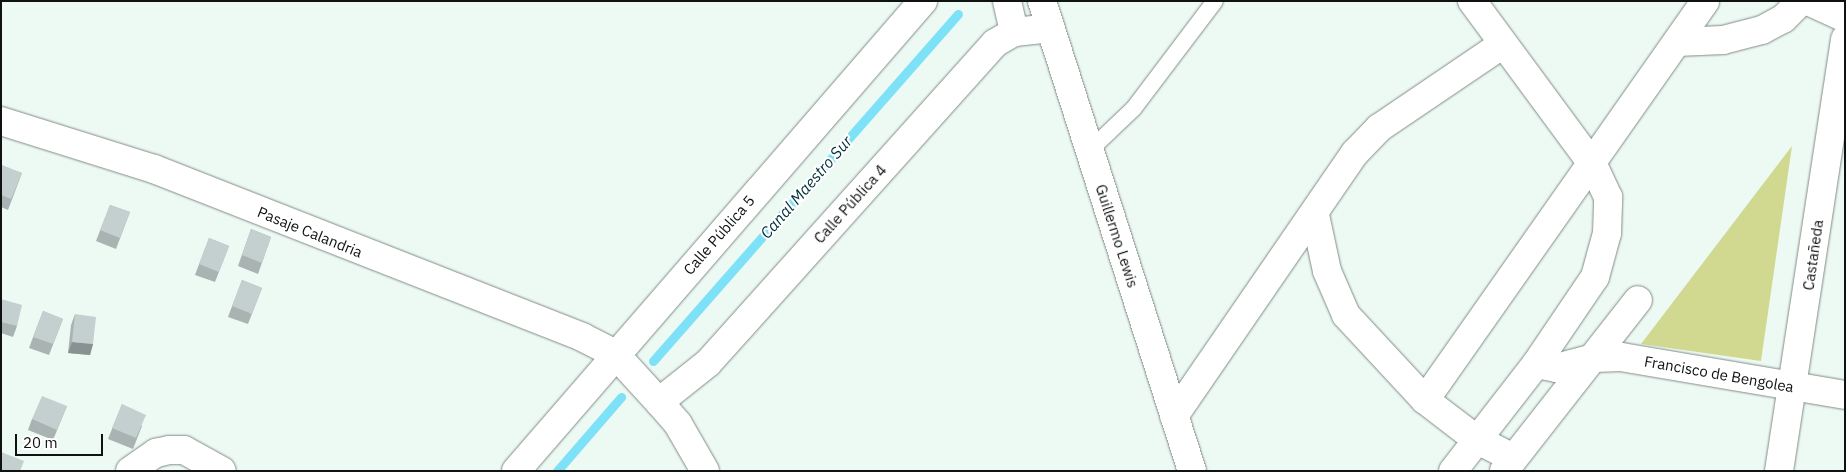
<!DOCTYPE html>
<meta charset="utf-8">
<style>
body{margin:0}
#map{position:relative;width:1846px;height:472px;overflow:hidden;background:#edf9f3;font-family:"IBM Plex Sans",sans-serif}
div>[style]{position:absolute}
.green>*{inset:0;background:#d0d98f}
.stream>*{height:9px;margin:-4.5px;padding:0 4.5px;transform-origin:4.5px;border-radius:4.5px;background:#7de1f7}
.roads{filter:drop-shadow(0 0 1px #818c86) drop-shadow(0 0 1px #818c86)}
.lane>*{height:16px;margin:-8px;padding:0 8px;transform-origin:8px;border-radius:8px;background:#fff}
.street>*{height:28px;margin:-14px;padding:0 14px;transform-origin:14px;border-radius:14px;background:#fff}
.wall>*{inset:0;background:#a8b3b2}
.shaded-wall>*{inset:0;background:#889291}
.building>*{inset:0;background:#c3d0cf}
span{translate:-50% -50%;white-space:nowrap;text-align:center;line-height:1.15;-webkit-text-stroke:4px #fff;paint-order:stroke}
.street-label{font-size:15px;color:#0e1210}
.water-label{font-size:16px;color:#003039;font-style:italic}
.frame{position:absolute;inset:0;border:2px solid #0e1210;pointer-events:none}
.scale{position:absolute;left:15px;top:434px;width:88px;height:22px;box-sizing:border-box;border:2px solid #0e1210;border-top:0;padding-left:6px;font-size:15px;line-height:18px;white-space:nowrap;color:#0e1210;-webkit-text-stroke:4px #fff;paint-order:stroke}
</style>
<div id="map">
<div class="green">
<div style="clip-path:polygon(1792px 146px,1761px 361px,1641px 344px)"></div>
</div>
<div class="stream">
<div style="left:653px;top:361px;width:462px;rotate:-48.7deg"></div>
<div style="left:557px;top:471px;width:98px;rotate:-49.1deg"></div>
</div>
<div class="roads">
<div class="lane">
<div style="left:1089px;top:151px;width:62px;rotate:-43.7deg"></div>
<div style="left:1134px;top:108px;width:134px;rotate:-52.9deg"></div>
</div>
<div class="street">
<div style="left:1007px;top:1px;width:32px;rotate:77deg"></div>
<div style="left:1042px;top:1px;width:493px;rotate:72.3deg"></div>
<div style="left:1808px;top:1px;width:41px;rotate:24.7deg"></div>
<div style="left:1677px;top:42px;width:46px;rotate:-2.5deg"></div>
<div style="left:1723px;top:40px;width:40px;rotate:-14.4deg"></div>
<div style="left:1762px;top:30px;width:24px;rotate:-28deg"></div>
<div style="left:1783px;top:19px;width:25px;rotate:-45deg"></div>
<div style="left:1px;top:121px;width:160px;rotate:17.4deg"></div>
<div style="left:154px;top:169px;width:460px;rotate:21.4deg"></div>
<div style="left:582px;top:337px;width:37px;rotate:27deg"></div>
<div style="left:615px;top:354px;width:65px;rotate:47.5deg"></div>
<div style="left:659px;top:402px;width:29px;rotate:49deg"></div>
<div style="left:678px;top:424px;width:54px;rotate:60.1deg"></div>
<div style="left:1315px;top:215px;width:57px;rotate:77.9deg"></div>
<div style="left:1327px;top:271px;width:48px;rotate:66.6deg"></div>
<div style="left:1346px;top:315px;width:116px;rotate:47.1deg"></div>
<div style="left:1425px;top:400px;width:64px;rotate:37.4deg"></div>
<div style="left:1476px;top:439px;width:42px;rotate:27.2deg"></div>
<div style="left:1536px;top:364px;width:20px;rotate:11deg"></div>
<div style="left:1556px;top:368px;width:39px;rotate:-15deg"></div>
<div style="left:1594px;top:358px;width:27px;rotate:-2deg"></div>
<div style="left:1621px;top:357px;width:227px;rotate:9.6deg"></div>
<div style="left:1425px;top:400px;width:487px;rotate:-54.9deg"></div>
<div style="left:659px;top:402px;width:63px;rotate:-38.5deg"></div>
<div style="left:708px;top:363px;width:430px;rotate:-48.1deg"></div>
<div style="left:995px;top:43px;width:22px;rotate:-30deg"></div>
<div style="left:1014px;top:32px;width:36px;rotate:-6deg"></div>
<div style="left:1174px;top:416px;width:319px;rotate:-55.5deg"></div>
<div style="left:1355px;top:153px;width:35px;rotate:-46deg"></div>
<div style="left:1379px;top:128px;width:150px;rotate:-34.1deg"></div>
<div style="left:130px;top:471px;width:32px;rotate:-35deg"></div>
<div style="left:156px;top:453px;width:13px;rotate:-13deg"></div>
<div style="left:169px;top:450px;width:15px"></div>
<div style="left:184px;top:450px;width:43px;rotate:28.9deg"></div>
<div style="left:516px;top:471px;width:622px;rotate:-49.11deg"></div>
<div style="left:1453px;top:471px;width:135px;rotate:-52.2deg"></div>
<div style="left:1536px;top:364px;width:105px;rotate:-55.9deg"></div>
<div style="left:1595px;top:277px;width:46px;rotate:-74.7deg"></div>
<div style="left:1607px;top:233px;width:36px;rotate:-88deg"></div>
<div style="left:1608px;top:197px;width:35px;rotate:-115deg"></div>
<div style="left:1593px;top:165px;width:204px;rotate:-126.4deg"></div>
<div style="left:1504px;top:471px;width:217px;rotate:-51.9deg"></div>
<div style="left:1779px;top:471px;width:437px;rotate:-81.3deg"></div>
</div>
</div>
<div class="wall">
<div style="clip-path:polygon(1px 166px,22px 173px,8px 210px,1px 207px)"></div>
<div style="clip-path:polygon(110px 205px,130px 212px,116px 249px,96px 241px)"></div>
<div style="clip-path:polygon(251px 229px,271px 237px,258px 274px,238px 266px)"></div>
<div style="clip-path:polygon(209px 238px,229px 246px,215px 282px,195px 275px)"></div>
<div style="clip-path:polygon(242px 280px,262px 288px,248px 324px,228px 317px)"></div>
<div style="clip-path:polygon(1px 299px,17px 326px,13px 337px,1px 333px)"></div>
<div style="clip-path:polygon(43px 311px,63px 319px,49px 355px,29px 348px)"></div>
<div style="clip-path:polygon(75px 314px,93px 344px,90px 355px,68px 353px,71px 325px)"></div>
<div style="clip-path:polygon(122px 404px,142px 426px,133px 449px,108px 439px)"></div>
<div style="clip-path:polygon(67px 406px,53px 440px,28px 430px,32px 419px)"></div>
</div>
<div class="shaded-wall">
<div style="clip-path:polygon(72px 342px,93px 344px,90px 355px,68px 353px)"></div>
</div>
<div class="building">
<div style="clip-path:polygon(2px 165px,22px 173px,11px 199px,1px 195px)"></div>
<div style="clip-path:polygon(110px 205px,130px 212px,120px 238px,100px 230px)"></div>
<div style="clip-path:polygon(251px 229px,271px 237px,262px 263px,242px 255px)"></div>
<div style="clip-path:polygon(209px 238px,229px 246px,219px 272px,199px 264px)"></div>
<div style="clip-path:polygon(242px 280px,262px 288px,252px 314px,232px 306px)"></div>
<div style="clip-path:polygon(1px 299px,22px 305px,17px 326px,1px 322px)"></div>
<div style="clip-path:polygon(43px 311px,63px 319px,53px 344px,33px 337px)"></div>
<div style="clip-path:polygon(75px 314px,96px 317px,93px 344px,72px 342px)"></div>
<div style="clip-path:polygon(42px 396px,67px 406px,57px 430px,32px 419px)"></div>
<div style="clip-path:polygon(122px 404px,146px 415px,136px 438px,112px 428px)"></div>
<div style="clip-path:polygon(1px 452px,24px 461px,20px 471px,1px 471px)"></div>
</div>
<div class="street-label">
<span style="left:850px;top:204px;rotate:-48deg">Calle Pública 4</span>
<span style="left:310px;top:232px;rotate:22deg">Pasaje Calandria</span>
<span style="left:719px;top:235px;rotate:-49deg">Calle Pública 5</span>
<span style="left:1117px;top:236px;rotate:72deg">Guillermo Lewis</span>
<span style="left:1813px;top:255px;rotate:-82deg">Castañeda</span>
<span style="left:1719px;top:374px;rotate:10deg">Francisco de Bengolea</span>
</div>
<div class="water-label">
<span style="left:806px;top:187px;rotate:-49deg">Canal Maestro Sur</span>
</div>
<div class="frame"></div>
<div class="scale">20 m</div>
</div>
